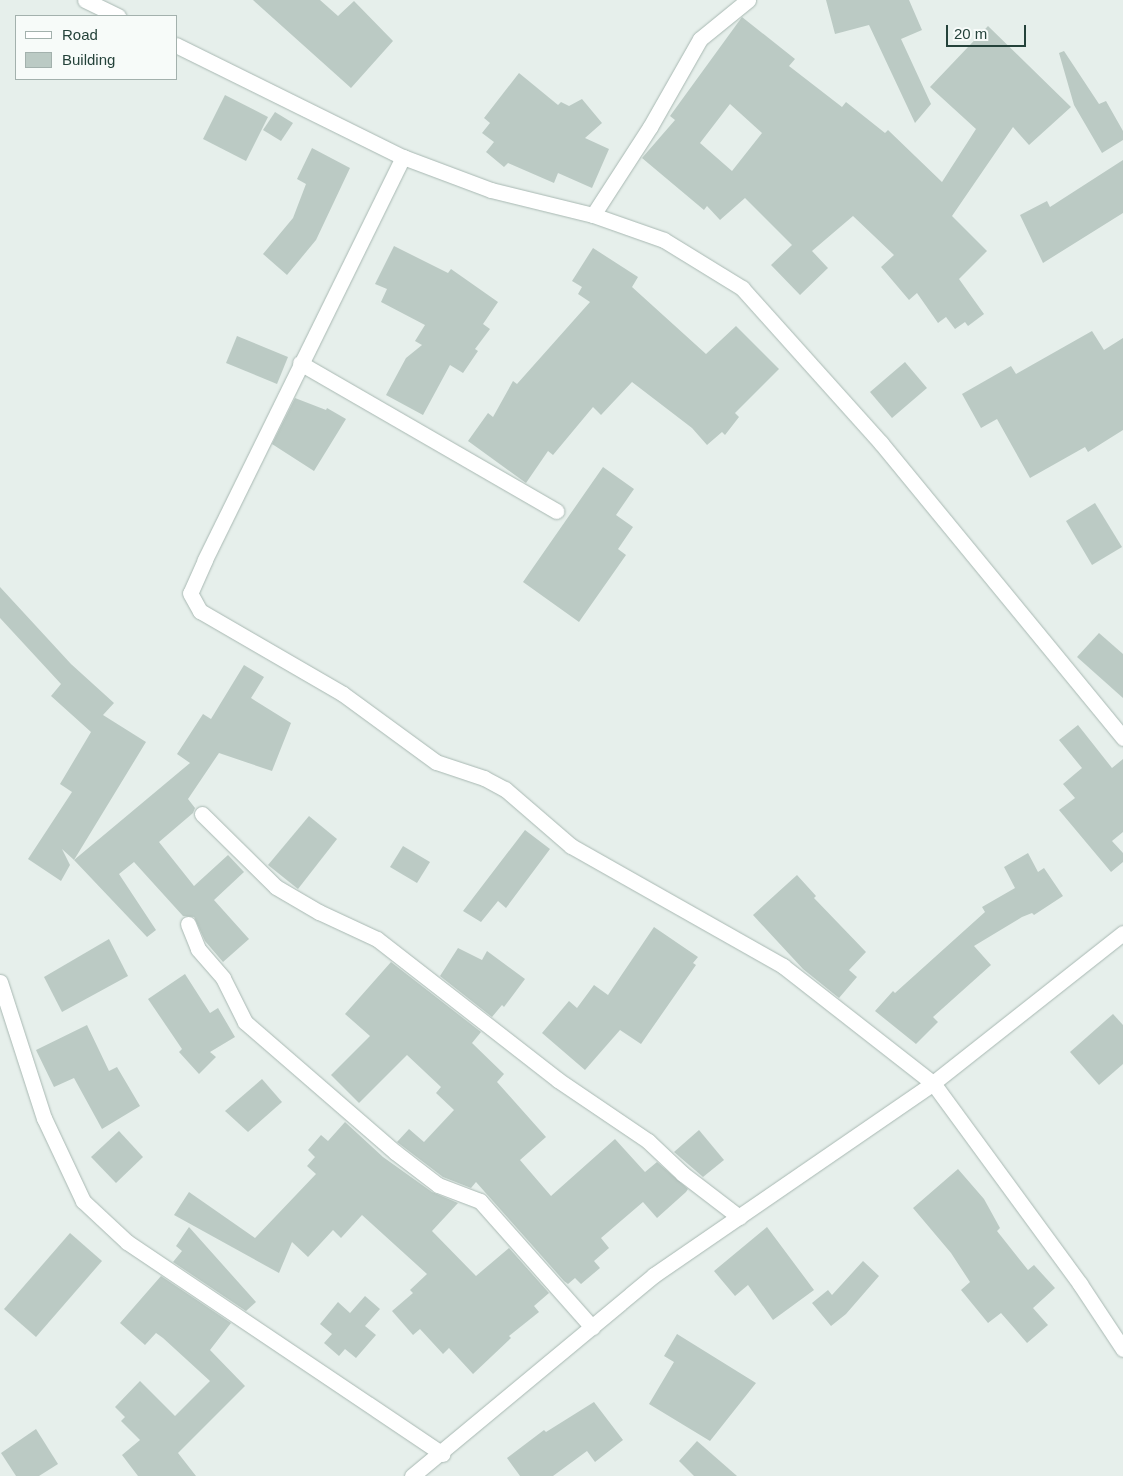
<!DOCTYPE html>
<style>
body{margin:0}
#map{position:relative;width:1123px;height:1476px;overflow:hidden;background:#e6efeb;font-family:Helvetica,sans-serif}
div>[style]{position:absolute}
.building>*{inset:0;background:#bbcac4}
.roads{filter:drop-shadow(0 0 1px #a8b8b2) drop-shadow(0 0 1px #a8b8b2)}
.minor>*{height:15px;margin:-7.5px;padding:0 7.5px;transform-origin:7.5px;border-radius:7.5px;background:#fff}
span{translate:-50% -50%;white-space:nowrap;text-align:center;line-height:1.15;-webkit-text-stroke:4.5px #f7fbf9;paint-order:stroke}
.legend{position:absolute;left:15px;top:15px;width:162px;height:65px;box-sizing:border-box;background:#f7fbf9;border:1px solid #a3b1ad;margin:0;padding:6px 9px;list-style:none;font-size:15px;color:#24423a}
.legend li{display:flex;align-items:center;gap:10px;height:25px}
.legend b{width:25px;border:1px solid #a3b1ad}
.scale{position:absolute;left:946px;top:25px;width:80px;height:22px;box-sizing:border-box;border:2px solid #24423a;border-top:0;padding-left:6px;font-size:15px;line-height:18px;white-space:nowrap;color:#24423a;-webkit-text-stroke:4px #f7fbf9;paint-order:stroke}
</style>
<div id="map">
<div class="building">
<div style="clip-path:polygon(253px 0,320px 0,338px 16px,354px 1px,393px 41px,351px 88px)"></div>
<div style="clip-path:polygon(826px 0,909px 0,922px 30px,901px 39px,931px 104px,915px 123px,869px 25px,835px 34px)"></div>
<div style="clip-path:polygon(evenodd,742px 17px,795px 59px,789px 66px,842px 107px,846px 102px,885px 133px,888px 130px,942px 182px,976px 129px,930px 87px,988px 26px,1071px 107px,1029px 145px,1013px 127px,952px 216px,987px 251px,959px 279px,984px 314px,968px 326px,965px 322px,955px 329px,946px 317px,938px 323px,917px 293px,909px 300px,881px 267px,894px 255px,853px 216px,812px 251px,828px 268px,800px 295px,771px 265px,792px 245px,745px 198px,720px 220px,707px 206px,704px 210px,642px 158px,675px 120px,670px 116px,742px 17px,730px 104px,762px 133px,732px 171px,700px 143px,730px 104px)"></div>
<div style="clip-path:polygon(1064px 51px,1099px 104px,1106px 101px,1123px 131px,1123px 140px,1102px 153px,1074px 105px,1059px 53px)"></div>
<div style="clip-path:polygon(519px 73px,558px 105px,561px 102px,569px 106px,582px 99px,602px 123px,585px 138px,609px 149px,592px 188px,558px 173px,554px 183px,508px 163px,504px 167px,486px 152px,494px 142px,482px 133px,490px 123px,484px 118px)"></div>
<div style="clip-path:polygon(225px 95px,268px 117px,246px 161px,203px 139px)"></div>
<div style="clip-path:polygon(275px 112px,293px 123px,281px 141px,263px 130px)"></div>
<div style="clip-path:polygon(312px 148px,350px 168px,316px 240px,287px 275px,263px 254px,293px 218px,306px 184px,297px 179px)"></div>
<div style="clip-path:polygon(1123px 160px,1123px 213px,1043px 263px,1020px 215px,1047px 201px,1050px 207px)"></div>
<div style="clip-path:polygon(394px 246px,448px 273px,451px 269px,498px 302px,483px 324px,490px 329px,475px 349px,478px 351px,463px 373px,450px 365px,423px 415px,386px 395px,406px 358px,422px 345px,415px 341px,425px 325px,381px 302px,387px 289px,375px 284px)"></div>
<div style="clip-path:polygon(593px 248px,638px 277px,632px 287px,706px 354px,736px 326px,779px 369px,735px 413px,739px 417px,725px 435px,722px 432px,707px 445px,692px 428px,632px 382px,601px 415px,593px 407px,553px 455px,548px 451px,526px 483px,468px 441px,488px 413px,493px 417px,513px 381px,517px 384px,590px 302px,578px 294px,582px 287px,572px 281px)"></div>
<div style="clip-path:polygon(1092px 331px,1104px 350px,1123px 338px,1123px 430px,1088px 452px,1085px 447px,1030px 478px,997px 419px,981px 428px,962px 394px,1011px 366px,1016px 374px)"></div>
<div style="clip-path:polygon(237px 336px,288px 357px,277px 384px,226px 363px)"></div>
<div style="clip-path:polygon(905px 362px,927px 388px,892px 418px,870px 392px)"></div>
<div style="clip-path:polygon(295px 398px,326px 410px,327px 408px,346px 419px,314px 471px,272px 444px)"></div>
<div style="clip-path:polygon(603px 467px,634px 489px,616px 515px,633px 527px,618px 549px,626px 555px,579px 622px,523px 582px)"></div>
<div style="clip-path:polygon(1095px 503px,1122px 547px,1092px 565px,1066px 521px)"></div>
<div style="clip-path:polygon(0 587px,71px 664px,114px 703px,103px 715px,146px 742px,74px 860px,62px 849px,70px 865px,61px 881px,28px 859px,72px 792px,60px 784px,91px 732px,51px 696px,61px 684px,0 618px)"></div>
<div style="clip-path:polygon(1099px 633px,1123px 654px,1123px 698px,1077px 657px)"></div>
<div style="clip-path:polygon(244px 665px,264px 677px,251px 698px,291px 723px,272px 771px,219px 753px,188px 799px,195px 808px,193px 813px,159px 842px,194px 886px,228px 855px,244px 872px,214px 900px,249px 939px,223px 962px,205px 941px,194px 917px,183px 916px,134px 862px,119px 874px,156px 930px,147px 937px,74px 860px,190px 763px,177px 754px,203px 714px,211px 719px)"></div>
<div style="clip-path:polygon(1078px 725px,1112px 768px,1123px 759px,1123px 832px,1112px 841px,1123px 853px,1123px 862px,1111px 872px,1059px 810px,1075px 798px,1063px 784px,1082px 768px,1059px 740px)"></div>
<div style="clip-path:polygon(309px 816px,337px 839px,298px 889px,268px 865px)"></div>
<div style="clip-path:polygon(525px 830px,550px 849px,506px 908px,498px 901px,481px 922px,463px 911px)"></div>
<div style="clip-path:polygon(403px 846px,430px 862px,417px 883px,390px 867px)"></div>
<div style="clip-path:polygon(1028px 853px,1038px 872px,1044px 868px,1063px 896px,1034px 915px,1032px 913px,1022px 917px,974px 946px,991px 965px,933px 1017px,938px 1022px,916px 1044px,875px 1011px,893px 991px,895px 993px,985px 912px,982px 907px,1015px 888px,1004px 867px)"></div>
<div style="clip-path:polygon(797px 875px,816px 896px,814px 898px,866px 952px,849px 970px,857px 977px,839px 998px,803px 969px,753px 915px)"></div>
<div style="clip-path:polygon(654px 927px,698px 957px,693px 963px,696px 965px,641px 1044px,620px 1030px,585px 1070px,542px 1033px,569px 1001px,577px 1008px,594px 985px,608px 995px)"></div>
<div style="clip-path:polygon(109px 939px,128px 976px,62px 1012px,44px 977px)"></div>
<div style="clip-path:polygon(458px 948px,482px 960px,487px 951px,525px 979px,504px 1007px,502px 1005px,492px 1017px,440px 976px)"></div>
<div style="clip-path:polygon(391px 962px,481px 1032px,472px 1043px,504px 1074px,497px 1082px,546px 1137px,520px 1160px,551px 1196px,615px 1139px,645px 1172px,657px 1162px,688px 1189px,686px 1192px,657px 1218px,643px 1202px,601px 1238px,609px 1248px,594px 1261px,600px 1268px,581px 1284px,575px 1278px,568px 1284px,564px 1281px,476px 1182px,471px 1188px,443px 1177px,397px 1142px,409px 1129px,424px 1142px,454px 1110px,436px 1093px,441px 1087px,407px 1055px,359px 1103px,331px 1075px,370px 1036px,345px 1014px)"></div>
<div style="clip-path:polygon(185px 974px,210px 1013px,218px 1008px,235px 1037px,210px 1052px,216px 1057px,199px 1074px,179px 1052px,182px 1049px,148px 999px)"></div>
<div style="clip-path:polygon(1113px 1014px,1123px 1025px,1123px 1064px,1099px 1085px,1070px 1052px)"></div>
<div style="clip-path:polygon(87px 1025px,109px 1071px,117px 1067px,140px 1106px,102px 1129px,74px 1078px,54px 1087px,36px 1050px)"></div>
<div style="clip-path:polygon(262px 1079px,282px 1102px,248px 1132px,225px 1111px)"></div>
<div style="clip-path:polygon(345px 1122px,383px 1157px,432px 1192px,458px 1203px,432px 1231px,476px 1276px,509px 1248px,549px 1293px,534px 1306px,539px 1312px,509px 1336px,511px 1338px,473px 1374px,449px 1348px,443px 1354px,420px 1329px,413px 1335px,392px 1311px,413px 1293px,410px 1290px,427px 1274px,362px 1215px,341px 1238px,333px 1230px,308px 1257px,292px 1242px,279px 1273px,174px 1215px,189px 1192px,255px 1238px,316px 1174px,307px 1166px,315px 1157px,308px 1150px,321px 1135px,328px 1141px)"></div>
<div style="clip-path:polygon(699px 1130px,724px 1160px,703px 1177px,674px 1152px)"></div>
<div style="clip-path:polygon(119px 1131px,143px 1157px,116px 1183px,91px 1157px)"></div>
<div style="clip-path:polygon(958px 1169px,984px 1199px,1000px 1228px,997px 1231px,1028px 1270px,1034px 1265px,1055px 1288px,1033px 1308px,1048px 1325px,1027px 1343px,1001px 1313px,988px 1323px,961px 1290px,970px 1282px,951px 1253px,913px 1208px)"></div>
<div style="clip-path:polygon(189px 1227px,256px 1302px,246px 1311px,173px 1262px,182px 1251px,176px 1246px)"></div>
<div style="clip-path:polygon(767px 1227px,814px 1290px,773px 1320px,748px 1285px,735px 1296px,714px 1271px)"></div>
<div style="clip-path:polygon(70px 1233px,102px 1261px,36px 1337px,4px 1309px)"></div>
<div style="clip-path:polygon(863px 1261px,879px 1276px,846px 1314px,831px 1326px,812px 1303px,828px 1290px,832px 1295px)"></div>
<div style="clip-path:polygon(161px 1276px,231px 1323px,210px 1350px,245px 1386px,178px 1453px,196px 1476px,138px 1476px,122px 1455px,140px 1440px,121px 1421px,125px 1417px,115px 1407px,140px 1381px,175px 1416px,210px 1381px,163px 1338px,156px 1333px,145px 1345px,120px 1323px)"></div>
<div style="clip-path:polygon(365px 1296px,380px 1309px,365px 1326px,376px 1335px,356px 1358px,345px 1349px,339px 1356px,324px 1343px,332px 1334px,320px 1324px,338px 1302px,350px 1313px)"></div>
<div style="clip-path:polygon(677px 1334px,756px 1383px,710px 1441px,649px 1404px,674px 1362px,664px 1356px)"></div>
<div style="clip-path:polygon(594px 1402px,623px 1440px,595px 1462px,587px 1451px,553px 1476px,520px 1476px,507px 1458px,544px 1430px,546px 1432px)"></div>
<div style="clip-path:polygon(36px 1429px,58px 1464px,39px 1476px,16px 1476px,1px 1453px)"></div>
<div style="clip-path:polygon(697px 1441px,737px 1476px,694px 1476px,679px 1461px)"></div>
</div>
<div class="roads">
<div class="minor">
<div style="left:85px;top:0;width:37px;rotate:26deg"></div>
<div style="left:176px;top:45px;width:253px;rotate:26.3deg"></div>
<div style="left:403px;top:157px;width:94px;rotate:20.6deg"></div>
<div style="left:491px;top:190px;width:105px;rotate:13.8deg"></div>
<div style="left:593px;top:215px;width:75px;rotate:19.4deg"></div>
<div style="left:664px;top:240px;width:92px;rotate:31.6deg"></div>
<div style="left:742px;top:288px;width:208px;rotate:48.1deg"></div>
<div style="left:881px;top:443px;width:382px;rotate:50.6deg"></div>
<div style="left:403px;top:157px;width:449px;rotate:116.2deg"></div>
<div style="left:205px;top:560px;width:36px;rotate:114deg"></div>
<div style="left:190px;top:593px;width:21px;rotate:61deg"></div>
<div style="left:200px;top:611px;width:165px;rotate:30.1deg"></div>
<div style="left:343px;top:694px;width:115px;rotate:36.2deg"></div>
<div style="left:436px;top:762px;width:51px;rotate:18.4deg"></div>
<div style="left:484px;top:778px;width:24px;rotate:28deg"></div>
<div style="left:505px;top:789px;width:87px;rotate:40.8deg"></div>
<div style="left:571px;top:846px;width:244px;rotate:29.5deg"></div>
<div style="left:783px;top:966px;width:190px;rotate:38deg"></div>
<div style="left:933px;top:1083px;width:249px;rotate:53.8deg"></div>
<div style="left:1080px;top:1284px;width:78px;rotate:56.5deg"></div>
<div style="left:593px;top:215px;width:105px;rotate:-57.1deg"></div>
<div style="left:650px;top:127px;width:101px;rotate:-60.4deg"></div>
<div style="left:700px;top:39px;width:62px;rotate:-39.1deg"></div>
<div style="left:300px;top:363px;width:296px;rotate:30deg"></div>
<div style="left:202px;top:814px;width:104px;rotate:44.6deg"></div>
<div style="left:276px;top:887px;width:50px;rotate:30.2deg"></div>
<div style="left:319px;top:912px;width:64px;rotate:25deg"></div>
<div style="left:377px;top:939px;width:229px;rotate:37.9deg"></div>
<div style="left:558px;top:1080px;width:109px;rotate:34.1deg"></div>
<div style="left:648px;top:1141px;width:48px;rotate:43.3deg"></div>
<div style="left:683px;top:1174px;width:71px;rotate:37.5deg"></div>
<div style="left:188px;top:924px;width:27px;rotate:68deg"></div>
<div style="left:198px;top:949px;width:38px;rotate:49deg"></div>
<div style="left:223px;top:978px;width:49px;rotate:63.4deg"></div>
<div style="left:245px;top:1022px;width:198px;rotate:40.9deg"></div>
<div style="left:395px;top:1152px;width:54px;rotate:37.5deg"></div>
<div style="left:438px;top:1185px;width:45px;rotate:20.9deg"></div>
<div style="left:480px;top:1201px;width:169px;rotate:48.4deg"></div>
<div style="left:0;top:982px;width:143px;rotate:72.1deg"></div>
<div style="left:44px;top:1118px;width:92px;rotate:64.8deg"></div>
<div style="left:83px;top:1201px;width:60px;rotate:43deg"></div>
<div style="left:127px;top:1242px;width:380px;rotate:33.9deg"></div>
<div style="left:412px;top:1476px;width:315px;rotate:-39.7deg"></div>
<div style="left:654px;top:1275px;width:339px;rotate:-34.5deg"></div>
<div style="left:933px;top:1083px;width:242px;rotate:-38.3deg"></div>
</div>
</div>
<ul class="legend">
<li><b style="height:6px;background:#fff"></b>Road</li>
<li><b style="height:14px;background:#bbcac4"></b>Building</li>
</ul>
<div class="scale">20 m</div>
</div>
